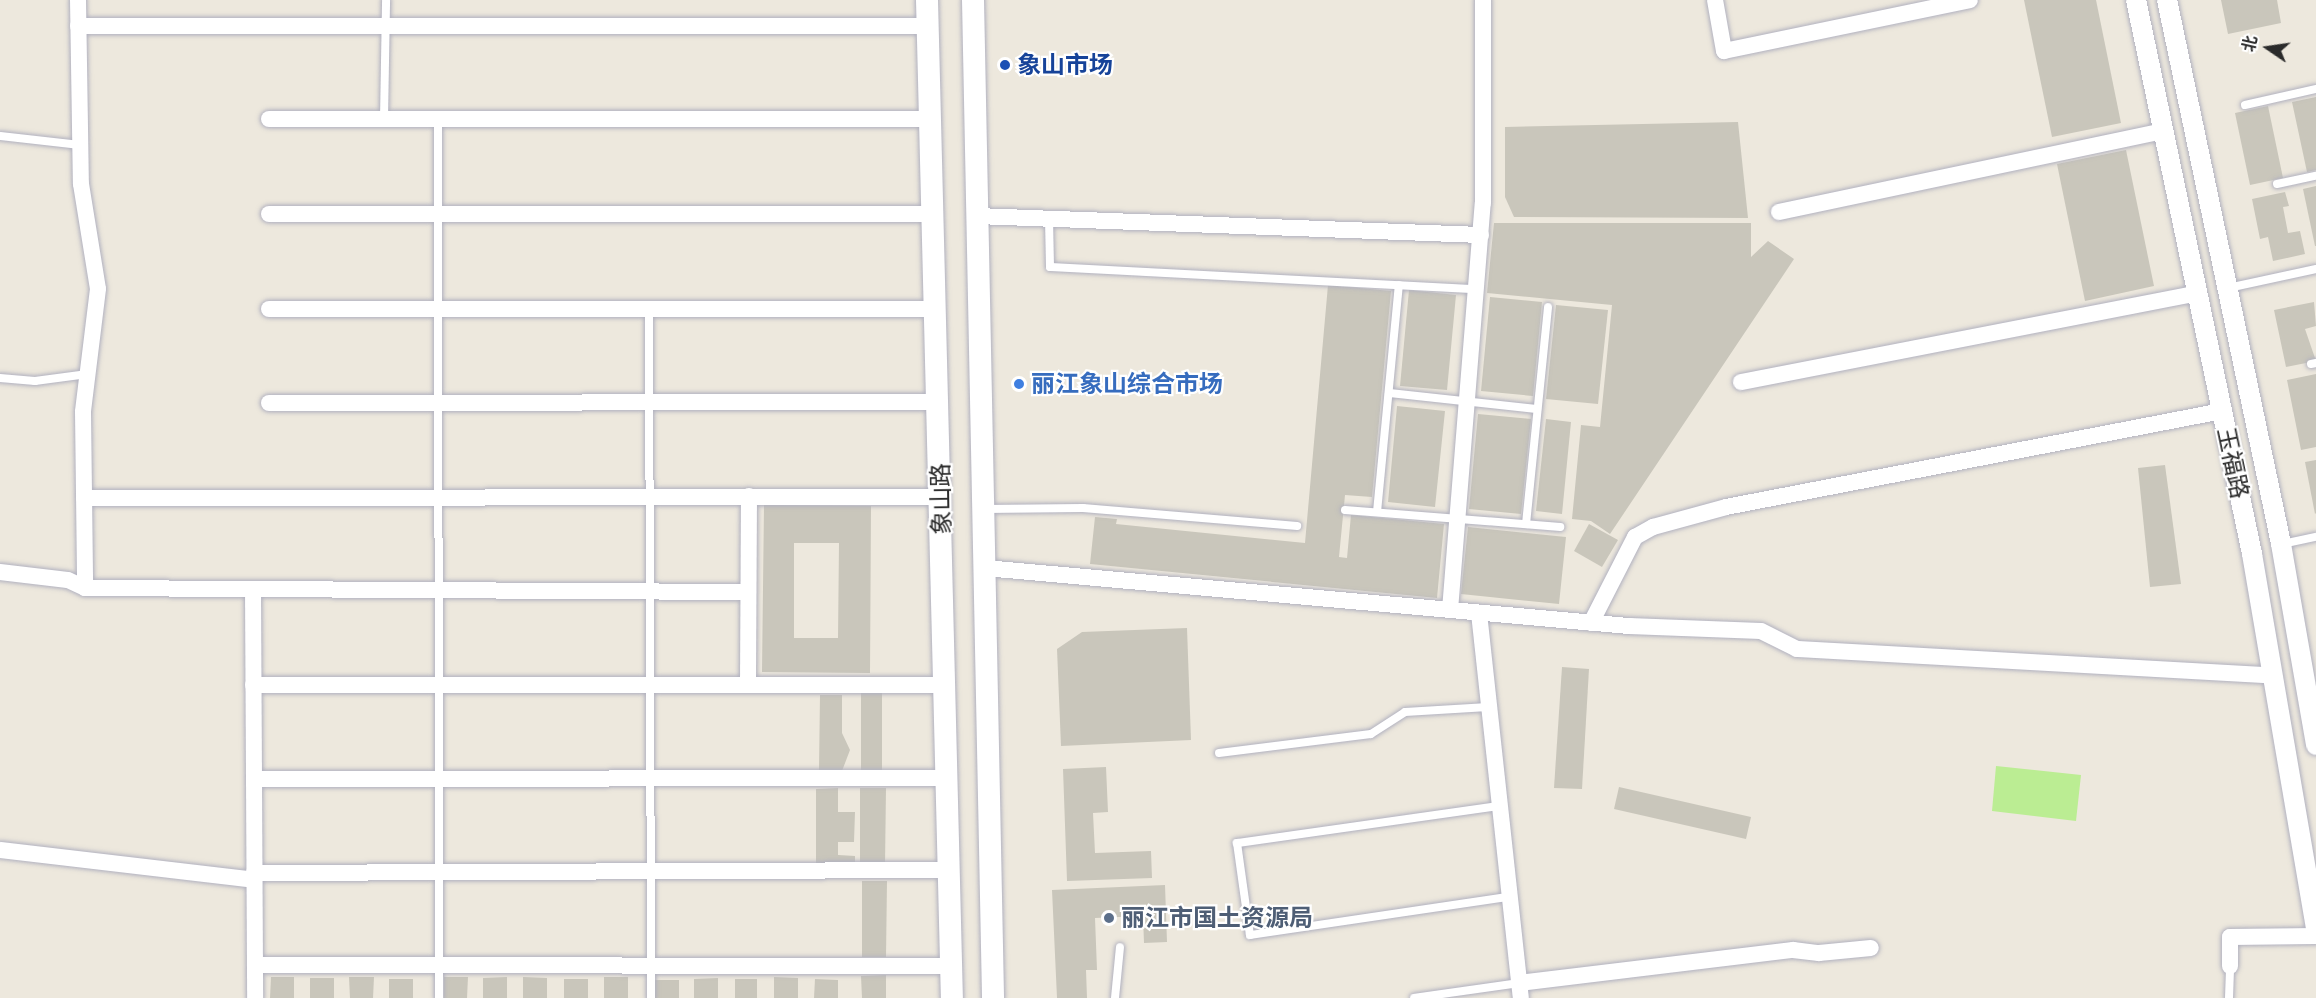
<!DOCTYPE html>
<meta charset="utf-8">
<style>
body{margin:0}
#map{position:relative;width:2316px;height:998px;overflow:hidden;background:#ede8dd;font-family:Jost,"Noto Sans SC",sans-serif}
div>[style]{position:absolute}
.pitch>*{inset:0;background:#bbed93}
.building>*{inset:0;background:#c9c6bb}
.roads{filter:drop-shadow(0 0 2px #b1b1bf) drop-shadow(0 0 2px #b1b1bf)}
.service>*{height:8px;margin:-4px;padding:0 4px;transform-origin:4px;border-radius:4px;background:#fff}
.minor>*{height:16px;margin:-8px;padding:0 8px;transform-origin:8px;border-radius:8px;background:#fff}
.tertiary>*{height:20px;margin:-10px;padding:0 10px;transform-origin:10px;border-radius:10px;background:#fff}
.secondary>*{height:22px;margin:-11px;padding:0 11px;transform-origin:11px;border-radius:11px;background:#fff}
.dots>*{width:16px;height:16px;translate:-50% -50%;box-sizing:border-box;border:3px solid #fff;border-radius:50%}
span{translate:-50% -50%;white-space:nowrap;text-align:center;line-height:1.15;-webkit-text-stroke:4.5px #fff;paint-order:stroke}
.transit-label{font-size:24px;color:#164399;font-weight:700}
.left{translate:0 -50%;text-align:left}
.shop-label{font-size:24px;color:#366cbe;font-weight:700}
.street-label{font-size:24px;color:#2b2b2b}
.service-label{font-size:24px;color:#4e5e75;font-weight:700}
.north{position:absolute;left:2238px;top:18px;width:60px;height:60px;-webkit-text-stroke:4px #fff;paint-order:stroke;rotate:283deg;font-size:16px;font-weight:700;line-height:24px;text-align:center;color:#2b2b2b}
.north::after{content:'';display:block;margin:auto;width:21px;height:27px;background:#2b2b2b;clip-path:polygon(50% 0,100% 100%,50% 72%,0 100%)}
</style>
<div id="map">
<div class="pitch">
<div style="clip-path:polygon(1996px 766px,2081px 775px,2076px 821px,1992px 811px)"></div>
</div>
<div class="building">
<div style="clip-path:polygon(2024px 0,2096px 0,2121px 123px,2052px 137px)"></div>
<div style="clip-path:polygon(2221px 0,2277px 0,2281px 23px,2228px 34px)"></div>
<div style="clip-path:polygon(2316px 97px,2316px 170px,2307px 172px,2292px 102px)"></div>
<div style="clip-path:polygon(2268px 106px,2283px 178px,2250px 185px,2235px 113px)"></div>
<div style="clip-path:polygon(1738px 122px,1748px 218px,1514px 217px,1505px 197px,1505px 127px)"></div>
<div style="clip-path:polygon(2126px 150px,2154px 286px,2085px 301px,2057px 164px)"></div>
<div style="clip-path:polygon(2316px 186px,2316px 246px,2315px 246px,2303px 189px)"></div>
<div style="clip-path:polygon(2285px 192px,2289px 206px,2283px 207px,2288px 233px,2300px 231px,2305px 254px,2273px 261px,2268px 237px,2260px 239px,2252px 199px)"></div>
<div style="clip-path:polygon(1494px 223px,1751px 223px,1751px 257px,1768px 241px,1794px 259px,1610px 534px,1591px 521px,1572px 519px,1581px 425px,1600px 427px,1612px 305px,1487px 293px)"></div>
<div style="clip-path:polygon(1328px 285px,1391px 291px,1372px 497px,1345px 495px,1339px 557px,1347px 558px,1351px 515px,1444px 524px,1437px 598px,1090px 564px,1095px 517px,1117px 519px,1116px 524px,1305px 543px)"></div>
<div style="clip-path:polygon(1409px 290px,1456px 295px,1447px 390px,1400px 386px)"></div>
<div style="clip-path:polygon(1490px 297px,1542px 302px,1533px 396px,1481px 391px)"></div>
<div style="clip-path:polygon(2314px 302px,2316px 326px,2305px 329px,2316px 361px,2286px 367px,2274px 310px)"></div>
<div style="clip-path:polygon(1556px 305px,1608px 310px,1598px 404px,1546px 399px)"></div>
<div style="clip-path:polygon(2316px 374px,2316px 447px,2301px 450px,2287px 380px)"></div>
<div style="clip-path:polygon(1397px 406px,1445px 411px,1435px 507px,1388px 502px)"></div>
<div style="clip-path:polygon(1478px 414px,1531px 419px,1521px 514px,1469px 509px)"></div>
<div style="clip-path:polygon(1546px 419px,1571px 422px,1562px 514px,1536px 511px)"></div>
<div style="clip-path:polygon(2316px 460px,2316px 513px,2315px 514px,2305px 462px)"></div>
<div style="clip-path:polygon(2165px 465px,2181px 584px,2150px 587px,2138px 468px)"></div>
<div style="clip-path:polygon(evenodd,764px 505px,871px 506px,870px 673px,762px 672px,764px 505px,794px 543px,839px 543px,838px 638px,794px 638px,794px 543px)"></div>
<div style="clip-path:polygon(1589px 524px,1618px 540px,1602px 567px,1574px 551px)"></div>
<div style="clip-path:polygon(1468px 527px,1566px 537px,1559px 604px,1461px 594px)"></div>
<div style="clip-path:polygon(1187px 628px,1191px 740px,1061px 746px,1057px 649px,1082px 632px)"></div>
<div style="clip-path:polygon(1562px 667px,1589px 669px,1582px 789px,1554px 788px)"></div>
<div style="clip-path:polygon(861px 692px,882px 692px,882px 773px,861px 773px)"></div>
<div style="clip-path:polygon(820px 695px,842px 695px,842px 733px,850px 750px,842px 771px,819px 771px)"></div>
<div style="clip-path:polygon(1106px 767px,1108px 812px,1093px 813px,1095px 853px,1151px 851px,1152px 878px,1067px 881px,1063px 769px)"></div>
<div style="clip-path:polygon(1619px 787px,1751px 817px,1746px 839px,1614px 809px)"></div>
<div style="clip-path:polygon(838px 788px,838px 812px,855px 812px,854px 842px,838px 842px,838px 855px,855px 856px,855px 866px,816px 866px,816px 789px)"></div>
<div style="clip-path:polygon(860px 788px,886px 788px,885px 865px,860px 865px)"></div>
<div style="clip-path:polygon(862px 881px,887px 881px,886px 957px,862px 957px)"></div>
<div style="clip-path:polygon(1165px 885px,1167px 942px,1144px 943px,1143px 916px,1095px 918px,1097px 970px,1086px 970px,1087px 998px,1057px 998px,1052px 890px)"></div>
<div style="clip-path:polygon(886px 975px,886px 998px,862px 998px,861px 976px)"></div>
<div style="clip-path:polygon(271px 977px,294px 977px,294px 998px,270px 998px)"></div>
<div style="clip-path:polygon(349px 977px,374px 977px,373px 998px,350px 998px)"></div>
<div style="clip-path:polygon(444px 977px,468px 977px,467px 998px,444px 998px)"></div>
<div style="clip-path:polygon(507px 977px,507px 998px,483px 998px,483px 978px)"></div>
<div style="clip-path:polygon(523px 977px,547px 978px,547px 998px,523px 998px)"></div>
<div style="clip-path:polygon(604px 977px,628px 977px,628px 998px,604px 998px)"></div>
<div style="clip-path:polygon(774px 977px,798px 978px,798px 998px,774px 998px)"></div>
<div style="clip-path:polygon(310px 978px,334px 978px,334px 998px,310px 998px)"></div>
<div style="clip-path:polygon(718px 978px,718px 998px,694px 998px,694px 979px)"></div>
<div style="clip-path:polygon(389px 979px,413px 979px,413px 998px,389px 998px)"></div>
<div style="clip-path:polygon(564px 979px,588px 979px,588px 998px,564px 998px)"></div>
<div style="clip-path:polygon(735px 979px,757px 979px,757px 998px,735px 998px)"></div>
<div style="clip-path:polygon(815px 979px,838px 980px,838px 998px,814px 998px)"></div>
<div style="clip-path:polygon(655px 980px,679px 980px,679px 998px,655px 998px)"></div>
</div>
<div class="roads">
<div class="service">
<div style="left:2245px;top:105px;width:73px;rotate:-12.7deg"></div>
<div style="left:384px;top:119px;width:119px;rotate:-89deg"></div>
<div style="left:438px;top:119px;width:879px;rotate:89.93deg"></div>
<div style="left:0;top:136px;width:81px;rotate:6.4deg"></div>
<div style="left:2277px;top:184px;width:40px;rotate:-12deg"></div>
<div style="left:1049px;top:219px;width:48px;rotate:88.8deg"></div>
<div style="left:1050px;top:267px;width:427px;rotate:3deg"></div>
<div style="left:2228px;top:288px;width:90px;rotate:-12.2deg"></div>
<div style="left:649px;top:309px;width:689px;rotate:89.83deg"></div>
<div style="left:2311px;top:364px;width:5px;rotate:-11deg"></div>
<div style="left:0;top:378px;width:35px;rotate:5deg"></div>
<div style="left:35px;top:381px;width:53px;rotate:-7.5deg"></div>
<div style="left:1389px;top:393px;width:149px;rotate:6.2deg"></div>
<div style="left:984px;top:509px;width:99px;rotate:-0.6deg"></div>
<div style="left:1083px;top:508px;width:215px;rotate:4.8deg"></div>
<div style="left:1345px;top:510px;width:216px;rotate:4.5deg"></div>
<div style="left:1377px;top:512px;width:228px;rotate:-84.5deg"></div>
<div style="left:1526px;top:524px;width:218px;rotate:-84.2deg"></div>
<div style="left:2282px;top:544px;width:35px;rotate:-12deg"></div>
<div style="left:1219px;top:753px;width:153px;rotate:-7.1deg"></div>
<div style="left:1371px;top:734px;width:40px;rotate:-32.9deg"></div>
<div style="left:1405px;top:712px;width:83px;rotate:-3.4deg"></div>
<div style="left:1498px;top:806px;width:264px;rotate:171.9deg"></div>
<div style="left:1237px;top:843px;width:93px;rotate:82deg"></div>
<div style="left:1250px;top:935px;width:261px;rotate:-8.4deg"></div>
<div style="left:1115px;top:998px;width:51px;rotate:-84.4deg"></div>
<div style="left:1414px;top:998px;width:106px;rotate:-8.1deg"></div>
<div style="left:2229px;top:998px;width:32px;rotate:-88deg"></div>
</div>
<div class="minor">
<div style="left:78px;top:0;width:184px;rotate:89.1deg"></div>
<div style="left:81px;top:184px;width:106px;rotate:80.8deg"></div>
<div style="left:98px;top:289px;width:124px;rotate:97deg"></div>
<div style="left:83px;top:412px;width:176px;rotate:89.3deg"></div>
<div style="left:1715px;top:0;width:52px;rotate:80deg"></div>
<div style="left:1724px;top:51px;width:251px;rotate:-11.7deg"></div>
<div style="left:78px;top:26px;width:850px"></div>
<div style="left:269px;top:119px;width:662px"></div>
<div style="left:1779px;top:212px;width:392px;rotate:-11.9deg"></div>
<div style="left:269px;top:214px;width:665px"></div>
<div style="left:977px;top:216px;width:504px;rotate:2.16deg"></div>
<div style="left:269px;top:309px;width:668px"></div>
<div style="left:1741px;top:382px;width:465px;rotate:-11deg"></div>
<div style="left:269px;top:403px;width:670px;rotate:-0.09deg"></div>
<div style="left:84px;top:498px;width:857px;rotate:-0.07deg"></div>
<div style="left:985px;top:568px;width:647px;rotate:5.15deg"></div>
<div style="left:1629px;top:626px;width:132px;rotate:2.2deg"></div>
<div style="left:1761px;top:631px;width:40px;rotate:26.6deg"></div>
<div style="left:1797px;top:649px;width:477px;rotate:3.2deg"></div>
<div style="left:0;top:572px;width:68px;rotate:6.7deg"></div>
<div style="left:68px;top:580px;width:19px;rotate:25deg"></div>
<div style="left:85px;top:588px;width:663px;rotate:0.35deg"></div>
<div style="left:253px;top:589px;width:409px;rotate:89.7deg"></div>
<div style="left:1450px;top:610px;width:408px;rotate:-85.4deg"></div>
<div style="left:1483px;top:203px;width:203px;rotate:-90deg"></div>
<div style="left:1479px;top:613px;width:387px;rotate:83.8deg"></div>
<div style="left:1591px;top:623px;width:97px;rotate:-62.9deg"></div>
<div style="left:1635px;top:537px;width:21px;rotate:-29deg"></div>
<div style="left:1653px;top:527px;width:76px;rotate:-15.3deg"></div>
<div style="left:1726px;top:507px;width:505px;rotate:-10.95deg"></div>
<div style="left:748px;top:684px;width:188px;rotate:-89.7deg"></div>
<div style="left:253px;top:685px;width:692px"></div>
<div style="left:254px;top:779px;width:693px;rotate:-0.08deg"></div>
<div style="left:0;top:850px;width:256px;rotate:6.7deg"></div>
<div style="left:254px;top:873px;width:695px;rotate:-0.25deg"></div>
<div style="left:255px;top:965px;width:696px;rotate:0.08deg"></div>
<div style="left:2230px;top:966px;width:29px;rotate:-90deg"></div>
<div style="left:2230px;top:937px;width:86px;rotate:-0.7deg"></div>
<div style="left:1519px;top:983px;width:276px;rotate:-6.9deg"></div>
<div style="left:1793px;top:950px;width:26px;rotate:7deg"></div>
<div style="left:1819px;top:953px;width:52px;rotate:-5.5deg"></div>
</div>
<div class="tertiary">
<div style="left:2136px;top:0;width:566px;rotate:78.17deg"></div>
<div style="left:2252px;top:554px;width:379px;rotate:80.3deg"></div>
<div style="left:2167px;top:0;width:556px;rotate:78.16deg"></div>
<div style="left:2281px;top:544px;width:204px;rotate:80.1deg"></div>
</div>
<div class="secondary">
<div style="left:927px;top:0;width:998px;rotate:88.57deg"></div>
<div style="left:973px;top:0;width:998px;rotate:88.85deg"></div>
</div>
</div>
<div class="dots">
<div style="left:1005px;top:65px;background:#1a4fb4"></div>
<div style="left:1019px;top:384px;background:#3f7fe0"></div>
<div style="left:1109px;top:918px;background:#5c6f8a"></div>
</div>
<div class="transit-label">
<span class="left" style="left:1017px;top:65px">象山市场</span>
</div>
<div class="shop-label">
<span class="left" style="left:1031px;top:384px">丽江象山综合市场</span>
</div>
<div class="street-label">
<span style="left:2233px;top:463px;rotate:78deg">玉福路</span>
<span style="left:941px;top:499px;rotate:-91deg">象山路</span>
</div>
<div class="service-label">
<span class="left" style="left:1121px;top:918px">丽江市国土资源局</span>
</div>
<div class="north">北</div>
</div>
